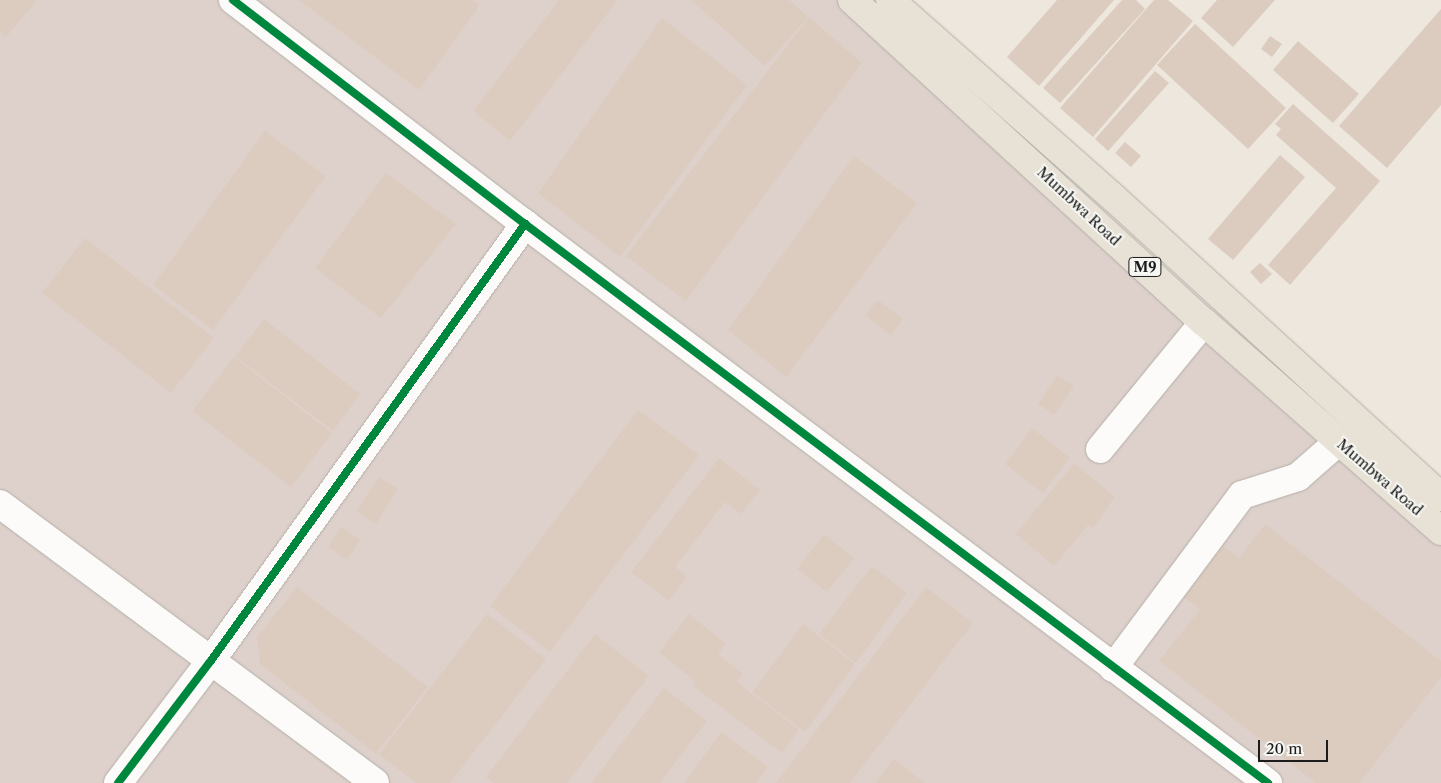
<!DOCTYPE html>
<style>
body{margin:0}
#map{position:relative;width:1441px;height:783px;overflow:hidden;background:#ede7dd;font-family:"Libre Caslon Text",serif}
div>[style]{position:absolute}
.industrial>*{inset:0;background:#ded1cb}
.building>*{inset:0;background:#dcccc0}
.roads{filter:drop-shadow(0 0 1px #b3afa9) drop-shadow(0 0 1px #b3afa9)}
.minor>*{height:28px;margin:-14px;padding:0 14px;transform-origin:14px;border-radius:14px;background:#fcfbfa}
.major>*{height:28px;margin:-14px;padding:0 14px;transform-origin:14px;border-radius:14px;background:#e8e2d6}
.cycleway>*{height:8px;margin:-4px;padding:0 4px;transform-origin:4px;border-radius:4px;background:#00873e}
span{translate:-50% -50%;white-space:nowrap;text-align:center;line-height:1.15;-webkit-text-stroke:4px #f6f6f2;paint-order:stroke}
.shield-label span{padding:1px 4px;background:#f6f6f2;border:1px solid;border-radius:4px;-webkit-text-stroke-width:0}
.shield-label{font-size:14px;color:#1c1c1c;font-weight:700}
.street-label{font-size:15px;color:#1c1c1c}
.scale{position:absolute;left:1258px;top:740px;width:70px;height:22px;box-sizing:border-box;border:2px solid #1c1c1c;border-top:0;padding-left:6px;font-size:15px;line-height:18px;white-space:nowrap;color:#1c1c1c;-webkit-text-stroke:4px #f6f6f2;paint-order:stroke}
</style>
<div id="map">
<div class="industrial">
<div style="clip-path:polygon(0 0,861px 0,1441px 512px,1441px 783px,0 783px)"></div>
</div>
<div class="building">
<div style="clip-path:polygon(0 0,37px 0,6px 37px,0 32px)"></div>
<div style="clip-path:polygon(299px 0,473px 0,480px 5px,419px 90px)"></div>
<div style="clip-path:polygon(559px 0,618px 0,510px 141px,473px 111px)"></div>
<div style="clip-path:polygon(691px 0,789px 0,808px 17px,765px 66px)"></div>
<div style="clip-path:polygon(1057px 0,1114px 0,1039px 86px,1007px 57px)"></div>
<div style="clip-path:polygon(1122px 0,1136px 0,1145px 9px,1060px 103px,1043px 88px)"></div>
<div style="clip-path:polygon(1154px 0,1168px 0,1193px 21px,1093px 137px,1060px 108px)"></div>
<div style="clip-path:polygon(1217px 0,1275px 0,1233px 47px,1201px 18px)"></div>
<div style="clip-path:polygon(1441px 9px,1441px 105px,1387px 168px,1339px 126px)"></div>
<div style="clip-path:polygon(809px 17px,862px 63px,686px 301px,626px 256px)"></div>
<div style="clip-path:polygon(662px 18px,747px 85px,620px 257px,538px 193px)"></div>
<div style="clip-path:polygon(1195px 24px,1286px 108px,1248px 149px,1157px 65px)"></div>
<div style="clip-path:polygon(1270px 36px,1282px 44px,1272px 57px,1261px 49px)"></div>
<div style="clip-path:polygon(1298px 41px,1359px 94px,1333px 123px,1273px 70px)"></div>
<div style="clip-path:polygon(1155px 71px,1169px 83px,1108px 151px,1095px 139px)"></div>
<div style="clip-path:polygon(1293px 104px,1380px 181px,1290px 285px,1268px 265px,1336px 188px,1276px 135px,1281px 129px,1275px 124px)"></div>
<div style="clip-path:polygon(265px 131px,326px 176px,213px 330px,153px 285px)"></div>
<div style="clip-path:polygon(1125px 142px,1141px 156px,1131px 167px,1115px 153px)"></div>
<div style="clip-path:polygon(1280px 155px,1305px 177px,1233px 260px,1208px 239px)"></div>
<div style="clip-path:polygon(854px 156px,917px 203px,786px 377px,728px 330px)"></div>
<div style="clip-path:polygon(386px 173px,456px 224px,381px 318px,315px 268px)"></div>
<div style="clip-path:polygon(85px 238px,214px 338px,171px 393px,42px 293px)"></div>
<div style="clip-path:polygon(1260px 263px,1272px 274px,1261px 284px,1250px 272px)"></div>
<div style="clip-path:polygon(878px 300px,903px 319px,891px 335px,865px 315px)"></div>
<div style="clip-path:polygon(264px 319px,360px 394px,333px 431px,235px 356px)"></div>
<div style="clip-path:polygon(234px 357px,332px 433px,291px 487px,192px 411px)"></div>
<div style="clip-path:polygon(1057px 375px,1074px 386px,1054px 415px,1038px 404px)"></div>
<div style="clip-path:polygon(638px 410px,699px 455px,550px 652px,490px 606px)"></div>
<div style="clip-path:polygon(1032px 428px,1070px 458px,1043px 493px,1005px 464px)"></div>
<div style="clip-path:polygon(719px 458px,760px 490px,741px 514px,725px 502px,675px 567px,687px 577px,669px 601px,631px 572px)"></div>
<div style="clip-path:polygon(1074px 463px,1115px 497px,1093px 528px,1089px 524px,1054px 566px,1016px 534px)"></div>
<div style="clip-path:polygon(379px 477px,398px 489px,376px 524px,356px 511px)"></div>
<div style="clip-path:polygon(1265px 524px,1441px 661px,1441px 677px,1360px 783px,1316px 783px,1159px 661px,1200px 609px,1184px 597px,1223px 546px,1239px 558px)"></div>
<div style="clip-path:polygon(341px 527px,360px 540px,347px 560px,328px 547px)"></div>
<div style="clip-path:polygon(824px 534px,854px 558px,827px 592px,797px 569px)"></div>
<div style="clip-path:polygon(872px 566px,907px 593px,856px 663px,819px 634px)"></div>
<div style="clip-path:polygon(297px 587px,428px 687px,376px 754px,260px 664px,257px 637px)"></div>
<div style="clip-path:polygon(926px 587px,973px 623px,850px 783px,776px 783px)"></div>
<div style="clip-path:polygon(487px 614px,546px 659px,450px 783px,416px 783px,379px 754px)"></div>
<div style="clip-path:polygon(689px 614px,726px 644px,718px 654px,743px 674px,737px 682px,799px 730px,782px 753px,693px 686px,696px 682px,659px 652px)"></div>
<div style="clip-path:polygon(803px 624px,855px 664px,805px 732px,752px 692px)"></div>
<div style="clip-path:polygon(595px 634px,649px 676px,567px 783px,494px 783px,486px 777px)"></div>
<div style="clip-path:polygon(664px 688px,707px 721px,660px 783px,591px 783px)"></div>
<div style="clip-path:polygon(721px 732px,768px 767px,756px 783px,684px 783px)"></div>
<div style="clip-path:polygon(894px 759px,925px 783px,875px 783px)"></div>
</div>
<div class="roads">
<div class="minor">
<div style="left:233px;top:0;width:368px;rotate:37.5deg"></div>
<div style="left:525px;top:224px;width:930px;rotate:36.96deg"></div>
<div style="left:1100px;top:449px;width:164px;rotate:-50.7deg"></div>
<div style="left:0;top:504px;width:467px;rotate:36.6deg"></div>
<div style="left:1113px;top:668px;width:216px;rotate:-53.3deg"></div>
<div style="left:1242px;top:495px;width:59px;rotate:-17.8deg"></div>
<div style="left:1298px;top:477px;width:55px;rotate:-41.3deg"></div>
<div style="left:118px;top:783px;width:152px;rotate:-52.8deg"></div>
<div style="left:210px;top:662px;width:540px;rotate:-54.28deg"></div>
</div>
<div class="major">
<div style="left:852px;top:0;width:477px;rotate:42.5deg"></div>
<div style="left:1204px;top:322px;width:316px;rotate:41.4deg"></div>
<div style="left:890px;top:0;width:300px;rotate:41.5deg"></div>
<div style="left:1115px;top:199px;width:442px;rotate:42.4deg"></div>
</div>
</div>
<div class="cycleway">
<div style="left:233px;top:0;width:368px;rotate:37.5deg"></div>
<div style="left:525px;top:224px;width:930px;rotate:36.96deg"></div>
<div style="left:118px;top:783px;width:152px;rotate:-52.8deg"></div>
<div style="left:210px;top:662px;width:540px;rotate:-54.28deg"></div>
</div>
<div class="shield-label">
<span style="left:1145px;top:267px">M9</span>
</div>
<div class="street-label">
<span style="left:1079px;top:206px;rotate:43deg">Mumbwa Road</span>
<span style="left:1380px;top:477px;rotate:41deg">Mumbwa Road</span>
</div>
<div class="scale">20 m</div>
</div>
